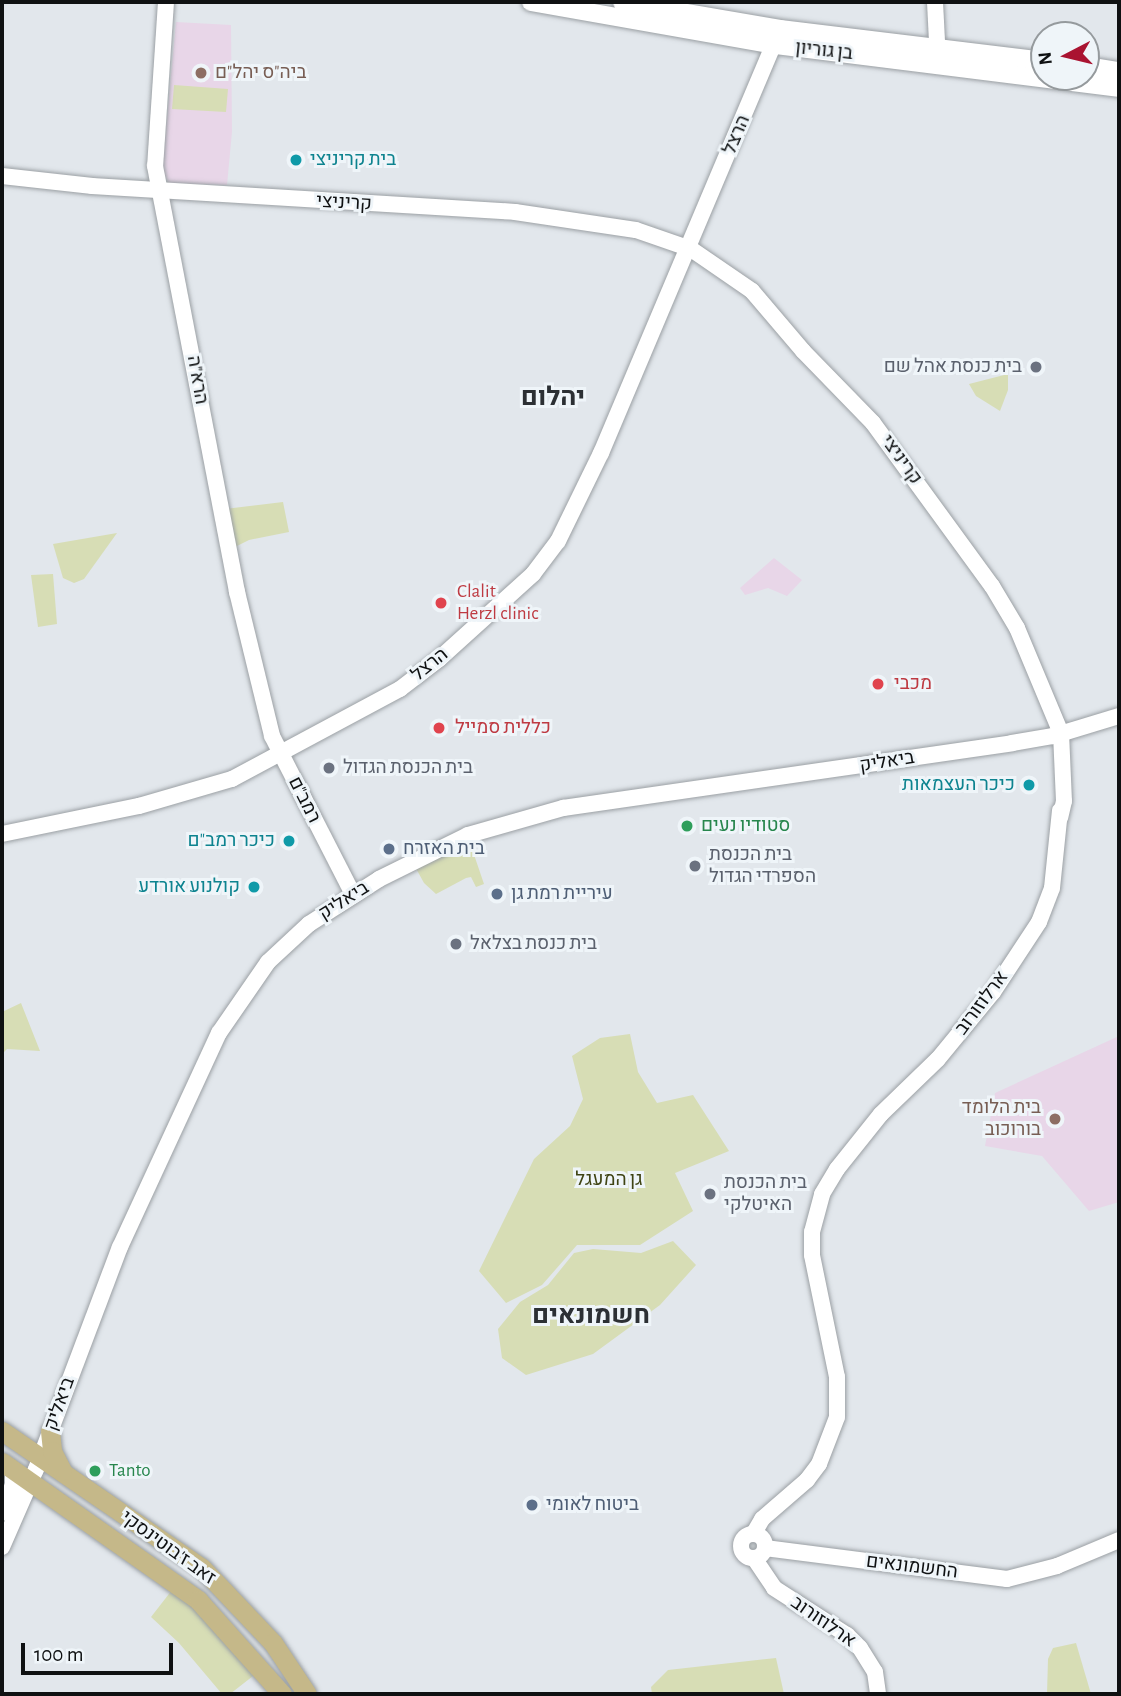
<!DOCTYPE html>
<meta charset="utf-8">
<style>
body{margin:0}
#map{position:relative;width:1121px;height:1696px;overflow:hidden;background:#e2e7ec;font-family:"Alegreya Sans",Heebo,sans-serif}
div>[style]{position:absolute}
.education>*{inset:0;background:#e8d6e8}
.green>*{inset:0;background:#d7ddb5}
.roads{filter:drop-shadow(0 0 2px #9ba0a4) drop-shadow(0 0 2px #9ba0a4)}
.tertiary>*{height:16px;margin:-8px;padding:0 8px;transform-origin:8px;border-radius:8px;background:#fff}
.tertiary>.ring{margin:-8px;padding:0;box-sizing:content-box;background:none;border:16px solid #fff;border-radius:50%}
.secondary>*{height:18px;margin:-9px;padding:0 9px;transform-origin:9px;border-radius:9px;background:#fff}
.primary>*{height:19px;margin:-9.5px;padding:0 9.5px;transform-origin:9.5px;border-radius:9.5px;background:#c5b889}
.dots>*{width:19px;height:19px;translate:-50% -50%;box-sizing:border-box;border:4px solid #eff5f9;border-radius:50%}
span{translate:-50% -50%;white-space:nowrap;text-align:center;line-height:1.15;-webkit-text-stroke:6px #eff5f9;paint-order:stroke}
.street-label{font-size:19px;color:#0f1112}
.education-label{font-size:19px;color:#785e54}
.left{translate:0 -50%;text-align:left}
.right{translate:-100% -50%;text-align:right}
.culture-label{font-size:19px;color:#0d838f}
.worship-label{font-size:19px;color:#5b616d}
.health-label{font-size:19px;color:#be3a42}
.leisure-label{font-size:19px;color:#27864d}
.service-label{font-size:19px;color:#4e5e75}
.park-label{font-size:19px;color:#3f4414}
.district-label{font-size:26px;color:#2c3034;font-weight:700}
.frame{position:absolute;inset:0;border:4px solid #0f1112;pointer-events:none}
.north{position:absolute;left:1030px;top:21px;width:70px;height:70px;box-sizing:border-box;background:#eff5f9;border:2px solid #959a9d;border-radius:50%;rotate:263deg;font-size:19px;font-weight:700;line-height:28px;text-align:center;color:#0f1112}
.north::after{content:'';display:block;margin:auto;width:24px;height:32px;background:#aa1331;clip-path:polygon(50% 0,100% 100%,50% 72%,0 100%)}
.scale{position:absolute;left:21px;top:1643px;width:152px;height:32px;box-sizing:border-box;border:4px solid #0f1112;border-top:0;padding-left:9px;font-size:21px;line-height:24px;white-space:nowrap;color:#0f1112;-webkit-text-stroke:5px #eff5f9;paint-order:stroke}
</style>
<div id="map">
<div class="education">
<div style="clip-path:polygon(176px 22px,231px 25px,232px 132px,227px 185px,169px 183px,162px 171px)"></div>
<div style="clip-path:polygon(774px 558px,802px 580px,787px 596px,768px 588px,745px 595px,740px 588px)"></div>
<div style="clip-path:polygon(1119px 1036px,1119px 1202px,1089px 1211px,1042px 1156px,985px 1146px,995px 1093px)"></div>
</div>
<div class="green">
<div style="clip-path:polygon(174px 85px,228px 89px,226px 112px,172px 109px)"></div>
<div style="clip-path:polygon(1008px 374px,1008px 390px,1000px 411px,976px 396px,969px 384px)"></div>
<div style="clip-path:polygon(283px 502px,289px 532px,249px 540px,233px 548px,225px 509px)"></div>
<div style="clip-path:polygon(117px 533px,84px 579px,74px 583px,63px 578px,53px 544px)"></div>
<div style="clip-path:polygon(53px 574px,57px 624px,38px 627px,31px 575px)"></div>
<div style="clip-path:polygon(468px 837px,484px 884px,476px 887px,471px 877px,466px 878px,436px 894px,424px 883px,413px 863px)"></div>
<div style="clip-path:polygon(21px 1003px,40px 1051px,7px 1049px,2px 1054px,2px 1012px)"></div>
<div style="clip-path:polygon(630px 1034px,638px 1072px,657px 1103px,693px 1095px,729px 1151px,675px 1173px,693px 1211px,640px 1245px,577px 1245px,542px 1285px,506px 1303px,479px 1271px,534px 1159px,570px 1126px,583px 1099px,572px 1056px,600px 1038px)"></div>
<div style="clip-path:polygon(673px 1241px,696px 1265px,660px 1305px,593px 1354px,526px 1375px,502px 1358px,498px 1329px,520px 1302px,548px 1285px,574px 1253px,593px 1249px,641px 1253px)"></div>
<div style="clip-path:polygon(172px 1590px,200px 1612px,253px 1676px,230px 1694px,222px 1694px,179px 1643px,151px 1617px)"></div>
<div style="clip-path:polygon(1076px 1643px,1091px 1694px,1047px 1694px,1048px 1659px,1053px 1648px)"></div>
<div style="clip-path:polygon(776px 1658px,784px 1694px,652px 1694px,651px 1687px,668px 1670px)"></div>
</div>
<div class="roads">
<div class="tertiary">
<div style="left:166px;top:2px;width:164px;rotate:93.8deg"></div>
<div style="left:155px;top:166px;width:434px;rotate:79.1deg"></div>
<div style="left:237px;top:592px;width:148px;rotate:76.3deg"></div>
<div style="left:272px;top:736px;width:178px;rotate:62.9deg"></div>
<div style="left:935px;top:2px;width:59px;rotate:87.1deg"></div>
<div style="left:2px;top:176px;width:91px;rotate:6.3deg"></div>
<div style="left:92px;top:186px;width:424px;rotate:3.5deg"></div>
<div style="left:515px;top:212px;width:122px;rotate:8.5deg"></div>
<div style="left:636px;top:230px;width:58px;rotate:19.1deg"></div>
<div style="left:691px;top:249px;width:74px;rotate:34.5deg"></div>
<div style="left:752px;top:291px;width:79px;rotate:49.6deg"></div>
<div style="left:803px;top:351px;width:100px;rotate:45.8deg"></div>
<div style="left:873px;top:423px;width:202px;rotate:53.9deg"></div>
<div style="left:992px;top:586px;width:49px;rotate:59.2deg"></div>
<div style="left:1017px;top:628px;width:114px;rotate:67.3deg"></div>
<div style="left:1061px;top:733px;width:68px;rotate:87.5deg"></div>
<div style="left:1064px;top:801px;width:17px;rotate:103deg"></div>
<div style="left:2px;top:834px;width:140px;rotate:-11.6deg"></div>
<div style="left:139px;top:806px;width:97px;rotate:-16.2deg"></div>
<div style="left:232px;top:779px;width:191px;rotate:-28.2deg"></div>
<div style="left:400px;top:689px;width:49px;rotate:-37.6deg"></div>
<div style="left:439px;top:659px;width:127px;rotate:-42.1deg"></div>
<div style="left:533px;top:574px;width:41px;rotate:-52.9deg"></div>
<div style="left:558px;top:541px;width:98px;rotate:-64deg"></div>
<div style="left:601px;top:453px;width:454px;rotate:-67.1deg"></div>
<div style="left:2px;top:1513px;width:31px;rotate:-69deg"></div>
<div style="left:13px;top:1484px;width:15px;rotate:-90deg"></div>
<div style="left:754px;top:1533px;width:16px;rotate:-60deg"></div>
<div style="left:762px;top:1519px;width:60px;rotate:-40.9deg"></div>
<div style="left:807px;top:1480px;width:20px;rotate:-53deg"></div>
<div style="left:819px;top:1464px;width:50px;rotate:-69deg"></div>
<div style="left:837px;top:1417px;width:40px;rotate:-90deg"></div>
<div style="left:837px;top:1377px;width:125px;rotate:-101.6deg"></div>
<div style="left:812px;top:1255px;width:23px;rotate:-90deg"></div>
<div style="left:812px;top:1232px;width:39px;rotate:-75deg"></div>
<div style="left:822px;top:1194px;width:29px;rotate:-59deg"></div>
<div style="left:837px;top:1169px;width:70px;rotate:-51.3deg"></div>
<div style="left:881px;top:1114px;width:79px;rotate:-44deg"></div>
<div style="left:938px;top:1059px;width:87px;rotate:-50.6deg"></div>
<div style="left:993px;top:992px;width:84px;rotate:-56.7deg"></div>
<div style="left:1039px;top:922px;width:36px;rotate:-69deg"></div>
<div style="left:1052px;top:888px;width:78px;rotate:-84.1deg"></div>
<div class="ring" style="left:741px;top:1534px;width:8px;height:8px"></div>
<div style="left:2px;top:1547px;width:85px;rotate:-66.4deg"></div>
<div style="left:36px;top:1469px;width:237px;rotate:-69.3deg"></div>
<div style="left:120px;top:1247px;width:236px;rotate:-65.2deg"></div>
<div style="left:219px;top:1033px;width:86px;rotate:-55.4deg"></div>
<div style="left:268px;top:962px;width:56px;rotate:-42.8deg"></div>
<div style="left:309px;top:924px;width:83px;rotate:-32.7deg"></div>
<div style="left:379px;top:879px;width:99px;rotate:-26.3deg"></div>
<div style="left:468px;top:835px;width:99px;rotate:-15.9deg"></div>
<div style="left:563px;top:808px;width:454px;rotate:-8.2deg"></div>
<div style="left:1012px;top:743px;width:42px;rotate:-9.7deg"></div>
<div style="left:1053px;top:736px;width:69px;rotate:-16.9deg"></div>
<div style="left:765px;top:1548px;width:244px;rotate:7.3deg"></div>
<div style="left:1007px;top:1579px;width:52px;rotate:-14.6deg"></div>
<div style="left:1057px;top:1566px;width:67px;rotate:-22.8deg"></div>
<div style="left:754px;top:1558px;width:36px;rotate:56deg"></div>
<div style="left:774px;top:1588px;width:87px;rotate:32.8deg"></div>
<div style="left:847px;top:1635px;width:18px;rotate:45deg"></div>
<div style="left:860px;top:1648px;width:28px;rotate:58deg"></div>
<div style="left:875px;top:1672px;width:22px;rotate:82deg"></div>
</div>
<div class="secondary">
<div style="left:531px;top:2px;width:248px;rotate:10deg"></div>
<div style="left:775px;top:45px;width:347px;rotate:7.1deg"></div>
<div style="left:622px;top:2px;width:160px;rotate:9.7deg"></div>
<div style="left:780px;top:29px;width:266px;rotate:6.9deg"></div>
<div style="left:1086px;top:66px;width:33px;rotate:9deg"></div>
</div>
<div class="primary">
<div style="left:2px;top:1431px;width:242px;rotate:34.4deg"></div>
<div style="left:202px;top:1568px;width:103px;rotate:46.6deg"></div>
<div style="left:273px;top:1643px;width:61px;rotate:56.3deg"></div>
<div style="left:50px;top:1431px;width:20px;rotate:84deg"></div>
<div style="left:52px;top:1451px;width:22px;rotate:63deg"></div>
<div style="left:2px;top:1462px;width:240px;rotate:35.1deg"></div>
<div style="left:198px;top:1600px;width:126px;rotate:48.2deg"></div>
</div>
</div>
<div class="dots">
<div style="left:201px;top:73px;background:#8d6e63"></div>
<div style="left:296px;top:160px;background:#0f9aa8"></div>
<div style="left:1036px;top:367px;background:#6b7280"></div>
<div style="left:441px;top:603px;background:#e0444e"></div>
<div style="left:878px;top:684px;background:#e0444e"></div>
<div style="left:439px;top:728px;background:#e0444e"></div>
<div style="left:329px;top:768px;background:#6b7280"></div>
<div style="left:1029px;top:785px;background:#0f9aa8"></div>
<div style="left:687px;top:826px;background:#2e9e5b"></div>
<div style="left:289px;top:841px;background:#0f9aa8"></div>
<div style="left:389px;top:849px;background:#5c6f8a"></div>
<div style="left:695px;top:866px;background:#6b7280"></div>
<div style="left:254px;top:887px;background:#0f9aa8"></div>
<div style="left:497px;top:894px;background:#5c6f8a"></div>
<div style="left:456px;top:944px;background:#6b7280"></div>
<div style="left:1055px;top:1119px;background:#8d6e63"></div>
<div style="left:710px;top:1194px;background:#6b7280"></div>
<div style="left:95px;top:1471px;background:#2e9e5b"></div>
<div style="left:532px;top:1505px;background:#5c6f8a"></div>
</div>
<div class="street-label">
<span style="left:824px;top:51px;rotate:6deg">בן גוריון</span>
<span style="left:737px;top:135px;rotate:-67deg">הרצל</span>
<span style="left:344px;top:203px;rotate:3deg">קריניצי</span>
<span style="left:197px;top:380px;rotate:80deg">הרא"ה</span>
<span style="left:901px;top:460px;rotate:54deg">קריניצי</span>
<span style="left:430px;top:665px;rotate:-39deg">הרצל</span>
<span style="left:887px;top:762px;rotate:-9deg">ביאליק</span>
<span style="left:304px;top:800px;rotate:63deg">רמב"ם</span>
<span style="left:344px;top:901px;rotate:-32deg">ביאליק</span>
<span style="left:982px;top:1003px;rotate:-53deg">ארלוזורוב</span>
<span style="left:60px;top:1404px;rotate:-70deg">ביאליק</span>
<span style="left:168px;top:1548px;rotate:36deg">זאב ז'בוטינסקי</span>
<span style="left:912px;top:1567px;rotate:7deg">החשמונאים</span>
<span style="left:823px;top:1622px;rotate:35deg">ארלוזורוב</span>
</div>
<div class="education-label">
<span class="left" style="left:215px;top:73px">ביה"ס יהל"ם</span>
<span class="right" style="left:1041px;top:1119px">בית הלומד<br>בורוכוב</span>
</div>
<div class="culture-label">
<span class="left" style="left:310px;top:160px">בית קריניצי</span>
<span class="right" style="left:1015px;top:785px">כיכר העצמאות</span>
<span class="right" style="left:275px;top:841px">כיכר רמב"ם</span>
<span class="right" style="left:240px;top:887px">קולנוע אורדע</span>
</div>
<div class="worship-label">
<span class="right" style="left:1022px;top:367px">בית כנסת אהל שם</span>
<span class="left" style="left:343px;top:768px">בית הכנסת הגדול</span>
<span class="left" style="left:709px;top:866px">בית הכנסת<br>הספרדי הגדול</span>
<span class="left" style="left:470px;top:944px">בית כנסת בצלאל</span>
<span class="left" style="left:724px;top:1194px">בית הכנסת<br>האיטלקי</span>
</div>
<div class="health-label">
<span class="left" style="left:457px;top:603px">Clalit<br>Herzl clinic</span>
<span class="left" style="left:894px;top:684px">מכבי</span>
<span class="left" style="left:455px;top:728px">כללית סמייל</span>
</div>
<div class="leisure-label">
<span class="left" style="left:701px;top:826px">סטודיו נעים</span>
<span class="left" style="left:109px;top:1471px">Tanto</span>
</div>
<div class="service-label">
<span class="left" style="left:403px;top:849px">בית האזרח</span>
<span class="left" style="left:511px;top:894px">עיריית רמת גן</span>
<span class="left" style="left:546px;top:1505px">ביטוח לאומי</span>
</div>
<div class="park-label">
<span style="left:609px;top:1180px">גן המעגל</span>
</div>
<div class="district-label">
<span style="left:553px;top:398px">יהלום</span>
<span style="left:591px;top:1316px">חשמונאים</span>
</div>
<div class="frame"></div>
<div class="north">N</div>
<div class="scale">100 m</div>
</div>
